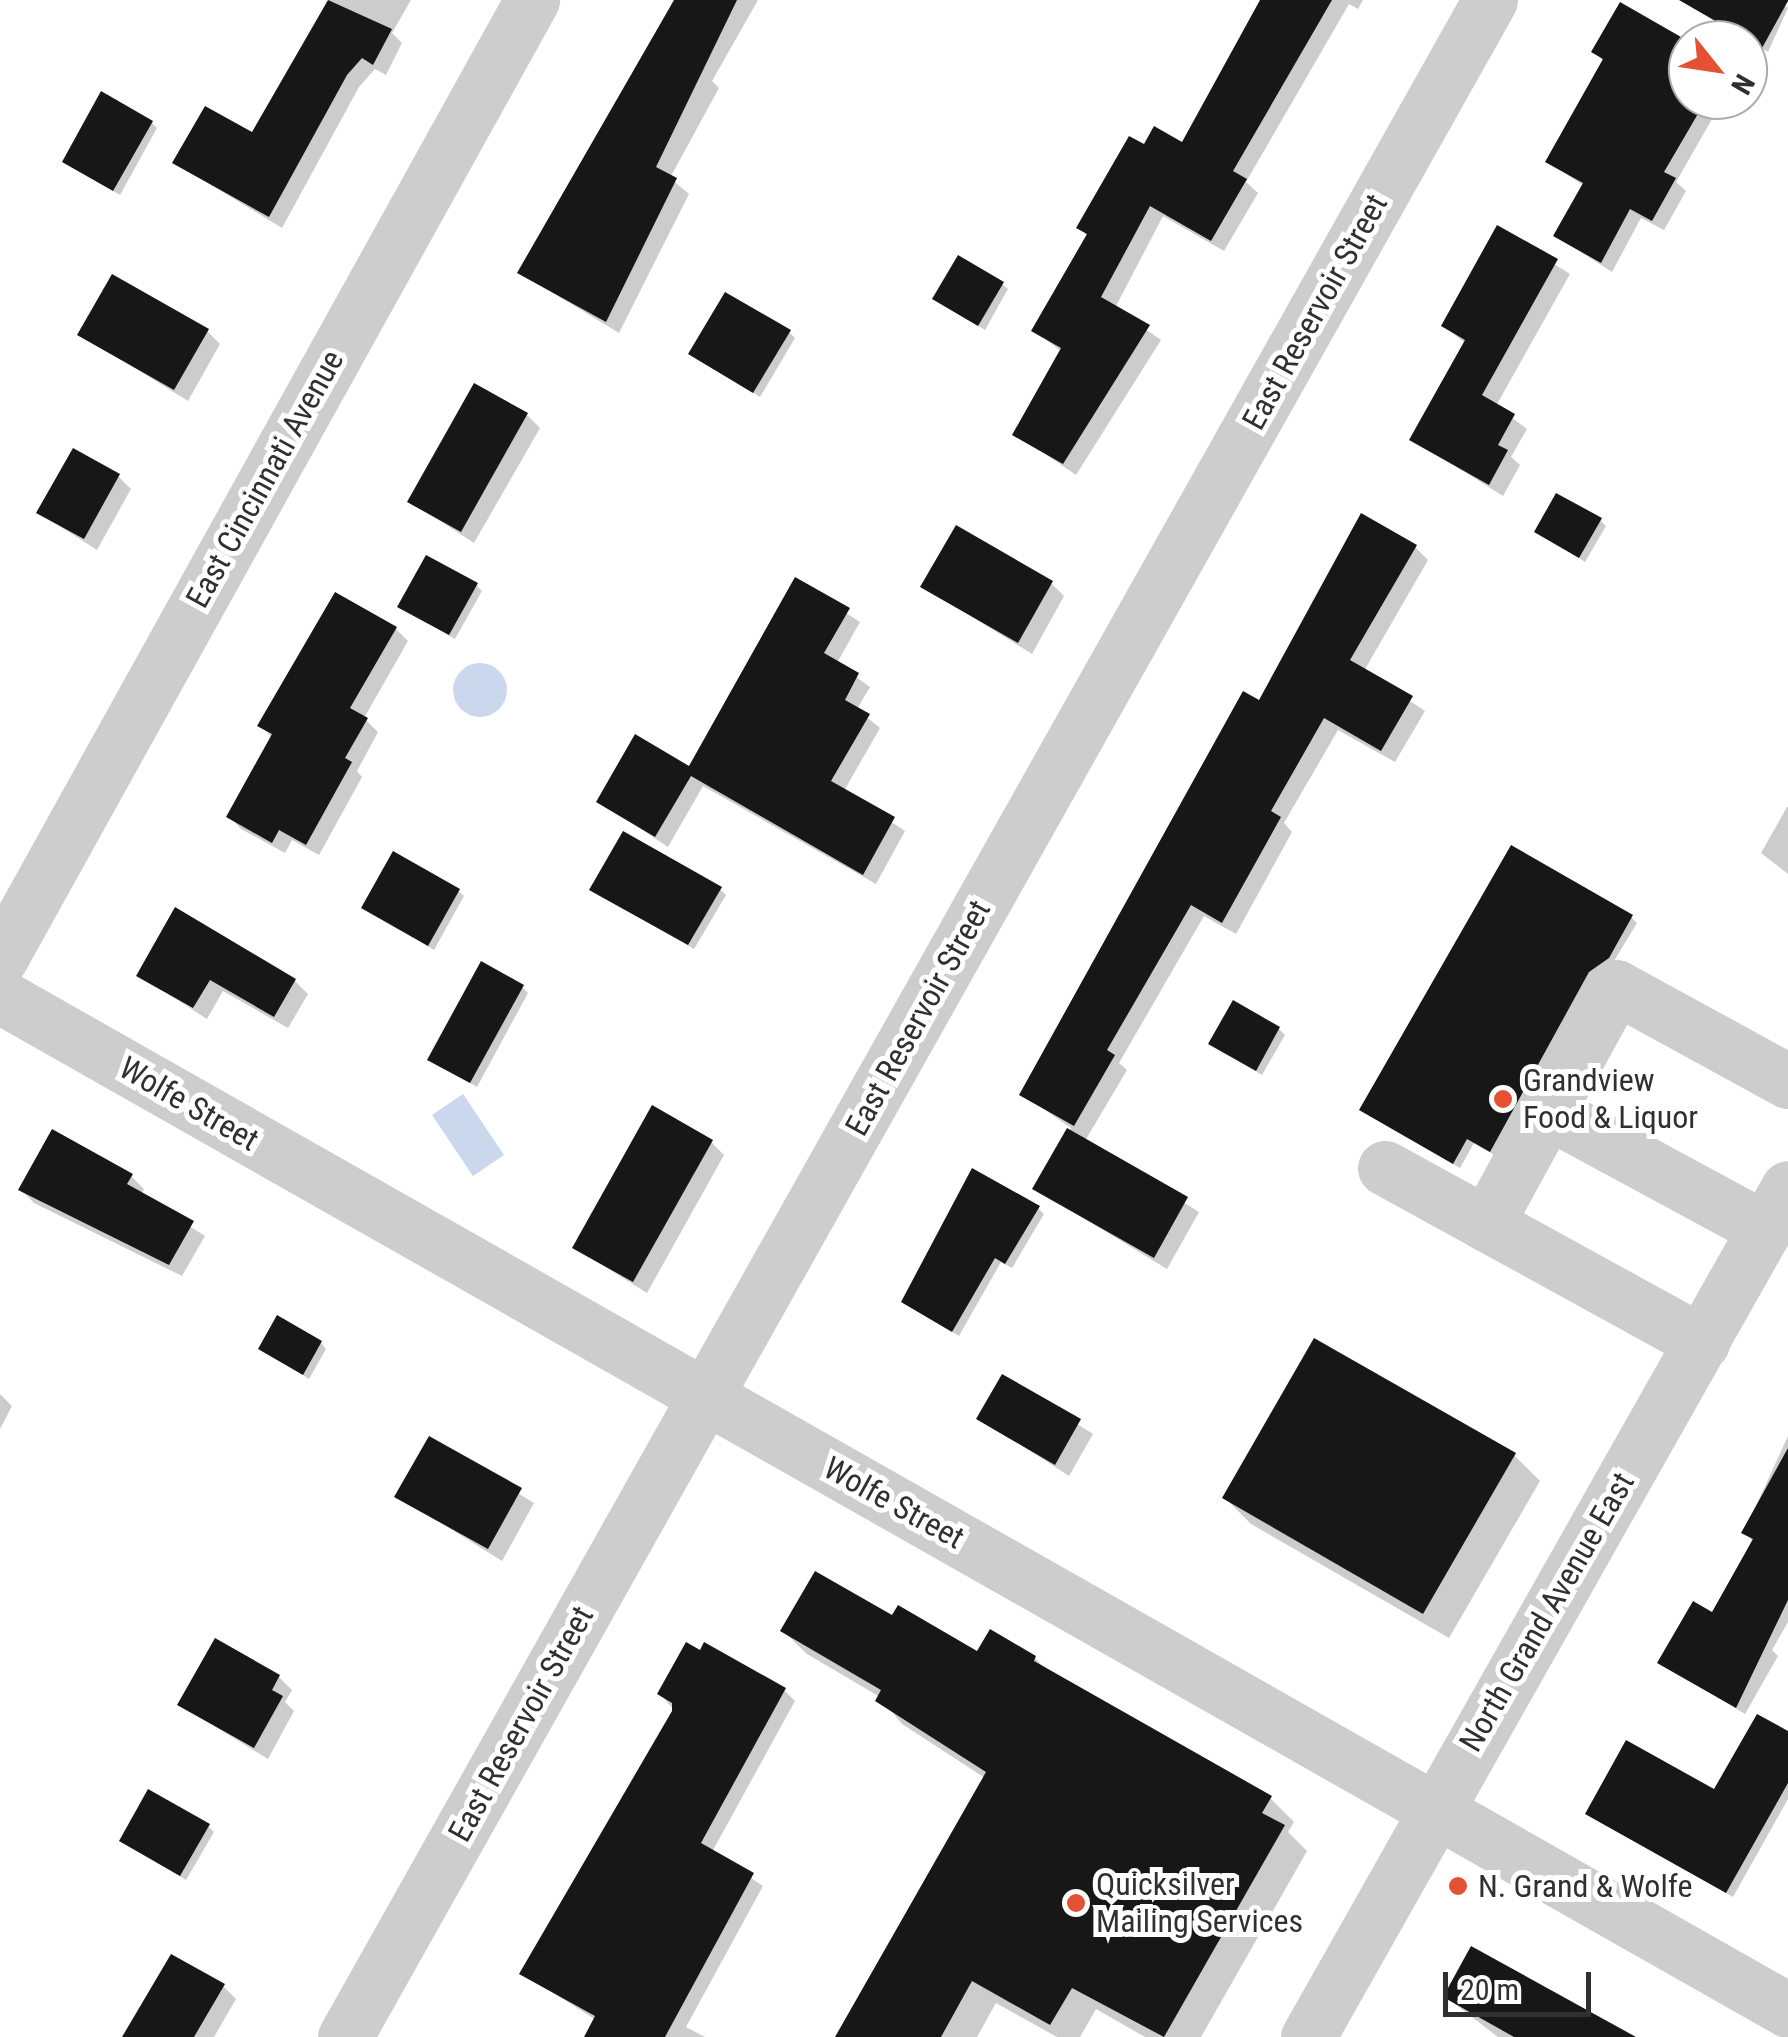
<!DOCTYPE html>
<style>
body{margin:0}
#map{position:relative;width:1788px;height:2037px;overflow:hidden;background:#fff;font-family:"Roboto Condensed",sans-serif}
div>[style]{position:absolute}
.water>*{inset:0;background:#cad7ec}
.round{border-radius:50%}
.shadow>*{inset:0;background:#0003}
.building>*{inset:0;background:#171717}
.minor>*{height:55px;margin:-27.5px;padding:0 27.5px;transform-origin:27.5px;border-radius:27.5px;background:#cdcdcd}
.dots>*{width:28px;height:28px;translate:-50% -50%;box-sizing:border-box;border:5px solid #fff;border-radius:50%}
span{translate:-50% -50%;white-space:nowrap;text-align:center;line-height:1.15;-webkit-text-stroke:10px #fff;paint-order:stroke}
.street-label{font-size:32px;color:#303030}
.poi-label{font-size:32px;color:#303030}
.left{translate:0 -50%;text-align:left}
.north{position:absolute;left:1668px;top:20px;width:100px;height:100px;box-sizing:border-box;background:#fff;border:2px solid #acacac;border-radius:50%;rotate:120deg;font-size:28px;font-weight:700;line-height:40px;text-align:center;color:#303030}
.north::after{content:'';display:block;margin:auto;width:35px;height:45px;background:#e55134;clip-path:polygon(50% 0,100% 100%,50% 72%,0 100%)}
.scale{position:absolute;left:1443px;top:1972px;width:148px;height:45px;box-sizing:border-box;border:5px solid #303030;border-top:0;padding-left:12px;font-size:30px;line-height:35px;white-space:nowrap;color:#303030;-webkit-text-stroke:8px #fff;paint-order:stroke}
</style>
<div id="map">
<div class="water">
<div class="round" style="left:453px;top:663px;width:54px;height:54px"></div>
<div style="clip-path:polygon(463px 1094px,504px 1155px,473px 1176px,432px 1115px)"></div>
</div>
<div class="shadow">
<div style="clip-path:polygon(329px 0,411px 0,392px 33px,402px 43px,386px 75px,375px 69px,359px 87px,282px 228px,175px 163px,252px 135px)"></div>
<div style="clip-path:polygon(677px 0,758px 0,712px 81px,719px 88px,670px 178px,689px 194px,619px 333px,520px 273px)"></div>
<div style="clip-path:polygon(1263px 0,1363px 0,1358px 9px,1349px 4px,1246px 182px,1258px 193px,1224px 251px,1163px 216px,1115px 308px,1161px 340px,1076px 475px,1016px 434px,1062px 352px,1034px 330px,1089px 237px,1079px 228px,1145px 148px,1183px 145px)"></div>
<div style="clip-path:polygon(1729px 0,1776px 0,1788px 8px,1768px 52px,1718px 20px)"></div>
<div style="clip-path:polygon(1688px 44px,1688px 100px,1723px 100px,1676px 182px,1686px 191px,1664px 230px,1641px 218px,1612px 272px,1556px 236px,1584px 186px,1548px 162px,1604px 62px,1594px 51px)"></div>
<div style="clip-path:polygon(152px 123px,157px 128px,120px 195px,65px 161px)"></div>
<div style="clip-path:polygon(1498px 228px,1570px 274px,1496px 406px,1527px 429px,1511px 457px,1520px 465px,1503px 496px,1412px 439px,1466px 344px,1444px 326px)"></div>
<div style="clip-path:polygon(1002px 284px,1008px 289px,985px 330px,935px 299px)"></div>
<div style="clip-path:polygon(207px 331px,220px 344px,188px 401px,80px 334px)"></div>
<div style="clip-path:polygon(789px 332px,795px 338px,760px 397px,691px 354px)"></div>
<div style="clip-path:polygon(527px 415px,540px 428px,474px 543px,411px 502px)"></div>
<div style="clip-path:polygon(118px 476px,131px 489px,97px 550px,39px 513px)"></div>
<div style="clip-path:polygon(1600px 520px,1606px 526px,1585px 562px,1538px 532px)"></div>
<div style="clip-path:polygon(1415px 547px,1428px 560px,1364px 671px,1425px 711px,1395px 762px,1338px 730px,1284px 823px,1292px 832px,1236px 934px,1204px 916px,1119px 1063px,1127px 1070px,1085px 1141px,1199px 1212px,1167px 1269px,1036px 1189px,1071px 1128px,1022px 1094px,1260px 704px)"></div>
<div style="clip-path:polygon(796px 581px,860px 622px,837px 663px,870px 687px,857px 709px,880px 728px,844px 791px,905px 831px,876px 884px,703px 786px,668px 847px,599px 801px,690px 769px)"></div>
<div style="clip-path:polygon(1051px 583px,1064px 596px,1032px 654px,924px 587px)"></div>
<div style="clip-path:polygon(476px 585px,482px 591px,455px 639px,400px 607px)"></div>
<div style="clip-path:polygon(396px 629px,408px 641px,364px 718px,378px 732px,357px 771px,362px 777px,319px 855px,292px 840px,285px 853px,241px 829px,229px 816px,273px 738px,260px 726px)"></div>
<div style="clip-path:polygon(1787px 807px,1788px 807px,1788px 874px,1761px 853px)"></div>
<div style="clip-path:polygon(720px 889px,726px 895px,694px 949px,593px 890px)"></div>
<div style="clip-path:polygon(458px 891px,464px 896px,434px 950px,364px 907px)"></div>
<div style="clip-path:polygon(1631px 917px,1637px 923px,1496px 1156px,1474px 1143px,1460px 1168px,1362px 1110px)"></div>
<div style="clip-path:polygon(139px 975px,295px 981px,308px 994px,288px 1028px,223px 991px,207px 1019px)"></div>
<div style="clip-path:polygon(522px 987px,528px 993px,477px 1087px,430px 1060px)"></div>
<div style="clip-path:polygon(1279px 1029px,1285px 1035px,1262px 1075px,1211px 1044px)"></div>
<div style="clip-path:polygon(711px 1142px,724px 1155px,647px 1293px,575px 1248px)"></div>
<div style="clip-path:polygon(131px 1176px,144px 1189px,141px 1195px,205px 1236px,182px 1276px,34px 1203px,21px 1190px)"></div>
<div style="clip-path:polygon(1038px 1208px,1044px 1214px,1012px 1268px,1001px 1262px,959px 1336px,904px 1302px)"></div>
<div style="clip-path:polygon(321px 1343px,326px 1349px,309px 1379px,261px 1348px)"></div>
<div style="clip-path:polygon(1003px 1377px,1093px 1434px,1069px 1476px,979px 1418px)"></div>
<div style="clip-path:polygon(0 1394px,12px 1406px,0 1429px)"></div>
<div style="clip-path:polygon(1788px 1436px,1788px 1622px,1772px 1650px,1778px 1656px,1745px 1714px,1661px 1663px,1713px 1616px,1752px 1540px,1744px 1532px)"></div>
<div style="clip-path:polygon(430px 1439px,534px 1503px,502px 1561px,398px 1496px)"></div>
<div style="clip-path:polygon(1514px 1455px,1540px 1481px,1449px 1638px,1251px 1524px,1225px 1498px)"></div>
<div style="clip-path:polygon(893px 1619px,978px 1654px,1035px 1658px,1050px 1673px,1270px 1798px,1294px 1822px,1288px 1832px,1307px 1851px,1201px 2037px,1145px 2037px,1096px 2009px,1080px 2037px,1057px 2037px,996px 2003px,977px 2037px,838px 2037px,985px 1778px,902px 1724px,880px 1697px,807px 1654px,783px 1631px)"></div>
<div style="clip-path:polygon(279px 1677px,292px 1690px,285px 1702px,294px 1711px,268px 1759px,180px 1705px)"></div>
<div style="clip-path:polygon(784px 1690px,795px 1701px,712px 1852px,763px 1886px,686px 2027px,705px 2037px,587px 2037px,596px 2020px,522px 1973px,675px 1711px,660px 1694px)"></div>
<div style="clip-path:polygon(1788px 1734px,1788px 1799px,1733px 1897px,1588px 1813px,1715px 1793px)"></div>
<div style="clip-path:polygon(208px 1826px,214px 1832px,186px 1880px,122px 1841px)"></div>
<div style="clip-path:polygon(223px 1986px,236px 1999px,214px 2037px,124px 2037px)"></div>
<div style="clip-path:polygon(1446px 1997px,1630px 2037px,1498px 2037px)"></div>
</div>
<div class="building">
<div style="clip-path:polygon(328px 0,392px 29px,373px 65px,362px 58px,347px 75px,269px 217px,172px 163px,205px 106px,252px 132px)"></div>
<div style="clip-path:polygon(674px 0,737px 0,656px 167px,677px 178px,606px 322px,517px 273px)"></div>
<div style="clip-path:polygon(1260px 0,1332px 0,1233px 171px,1247px 179px,1211px 241px,1150px 206px,1101px 297px,1150px 325px,1063px 464px,1012px 435px,1061px 348px,1031px 331px,1087px 234px,1076px 228px,1129px 136px,1144px 144px,1154px 126px,1182px 142px)"></div>
<div style="clip-path:polygon(1679px 0,1788px 0,1788px 1px,1762px 48px)"></div>
<div style="clip-path:polygon(1620px 2px,1688px 41px,1688px 100px,1706px 100px,1664px 172px,1676px 178px,1652px 221px,1630px 209px,1601px 263px,1553px 236px,1583px 183px,1545px 162px,1603px 59px,1591px 52px)"></div>
<div style="clip-path:polygon(101px 91px,153px 121px,113px 191px,62px 162px)"></div>
<div style="clip-path:polygon(1497px 225px,1558px 259px,1482px 395px,1515px 414px,1498px 445px,1508px 450px,1489px 485px,1409px 440px,1465px 340px,1441px 326px)"></div>
<div style="clip-path:polygon(958px 255px,1004px 282px,978px 326px,932px 299px)"></div>
<div style="clip-path:polygon(112px 274px,209px 329px,174px 390px,77px 335px)"></div>
<div style="clip-path:polygon(725px 292px,791px 330px,753px 393px,688px 354px)"></div>
<div style="clip-path:polygon(474px 383px,528px 413px,461px 532px,407px 502px)"></div>
<div style="clip-path:polygon(73px 448px,120px 474px,84px 539px,36px 513px)"></div>
<div style="clip-path:polygon(1556px 493px,1602px 518px,1579px 558px,1534px 532px)"></div>
<div style="clip-path:polygon(1361px 513px,1417px 545px,1350px 660px,1413px 696px,1381px 751px,1324px 718px,1271px 811px,1281px 817px,1222px 923px,1191px 905px,1107px 1050px,1115px 1055px,1074px 1126px,1019px 1095px,1243px 691px,1259px 700px)"></div>
<div style="clip-path:polygon(956px 525px,1053px 581px,1018px 643px,920px 587px)"></div>
<div style="clip-path:polygon(426px 555px,478px 583px,449px 635px,397px 607px)"></div>
<div style="clip-path:polygon(795px 577px,850px 608px,824px 653px,859px 673px,845px 700px,870px 714px,831px 781px,895px 817px,863px 875px,691px 776px,655px 837px,596px 802px,635px 734px,689px 766px)"></div>
<div style="clip-path:polygon(335px 592px,397px 627px,350px 708px,368px 718px,345px 758px,352px 762px,306px 845px,279px 830px,272px 843px,226px 817px,272px 734px,257px 726px)"></div>
<div style="clip-path:polygon(623px 831px,722px 887px,688px 945px,589px 890px)"></div>
<div style="clip-path:polygon(1511px 845px,1633px 915px,1609px 958px,1589px 972px,1490px 1152px,1467px 1139px,1453px 1164px,1359px 1110px)"></div>
<div style="clip-path:polygon(393px 851px,460px 889px,428px 946px,361px 908px)"></div>
<div style="clip-path:polygon(175px 907px,296px 979px,274px 1017px,210px 980px,193px 1008px,136px 976px)"></div>
<div style="clip-path:polygon(481px 961px,524px 985px,470px 1083px,427px 1060px)"></div>
<div style="clip-path:polygon(1233px 1000px,1280px 1027px,1256px 1071px,1208px 1044px)"></div>
<div style="clip-path:polygon(652px 1105px,713px 1140px,633px 1282px,572px 1248px)"></div>
<div style="clip-path:polygon(1067px 1128px,1188px 1197px,1154px 1258px,1032px 1189px)"></div>
<div style="clip-path:polygon(52px 1129px,133px 1174px,127px 1184px,194px 1221px,169px 1265px,18px 1190px)"></div>
<div style="clip-path:polygon(972px 1168px,1040px 1206px,1005px 1264px,995px 1258px,952px 1332px,901px 1302px)"></div>
<div style="clip-path:polygon(277px 1315px,322px 1341px,303px 1375px,258px 1349px)"></div>
<div style="clip-path:polygon(1314px 1338px,1516px 1453px,1423px 1614px,1222px 1498px)"></div>
<div style="clip-path:polygon(1002px 1374px,1081px 1419px,1055px 1465px,976px 1419px)"></div>
<div style="clip-path:polygon(429px 1436px,522px 1488px,488px 1549px,394px 1497px)"></div>
<div style="clip-path:polygon(1788px 1448px,1788px 1600px,1736px 1708px,1657px 1663px,1693px 1601px,1712px 1612px,1753px 1539px,1741px 1533px)"></div>
<div style="clip-path:polygon(815px 1571px,892px 1615px,898px 1605px,977px 1651px,990px 1629px,1036px 1656px,1034px 1661px,1272px 1796px,1262px 1813px,1285px 1825px,1164px 2037px,1072px 1988px,1050px 2025px,972px 1981px,941px 2037px,835px 2037px,986px 1772px,875px 1701px,881px 1690px,780px 1631px)"></div>
<div style="clip-path:polygon(215px 1638px,280px 1675px,272px 1690px,283px 1696px,254px 1748px,177px 1705px)"></div>
<div style="clip-path:polygon(686px 1642px,700px 1650px,704px 1642px,786px 1688px,701px 1843px,754px 1873px,665px 2037px,584px 2037px,595px 2016px,519px 1974px,672px 1711px,672px 1703px,657px 1694px)"></div>
<div style="clip-path:polygon(1757px 1714px,1788px 1731px,1788px 1783px,1726px 1893px,1585px 1814px,1626px 1740px,1714px 1789px)"></div>
<div style="clip-path:polygon(148px 1789px,210px 1824px,180px 1876px,119px 1841px)"></div>
<div style="clip-path:polygon(1471px 1946px,1636px 2037px,1514px 2037px,1443px 1997px)"></div>
<div style="clip-path:polygon(171px 1954px,225px 1984px,194px 2037px,122px 2037px)"></div>
</div>
<div class="minor">
<div style="left:0;top:959px;width:1097px;rotate:-60.98deg"></div>
<div style="left:0;top:996px;width:2056px;rotate:29.56deg"></div>
<div style="left:1547px;top:1111px;width:248px;rotate:28.4deg"></div>
<div style="left:1385px;top:1168px;width:362px;rotate:28.8deg"></div>
<div style="left:1486px;top:1224px;width:270px;rotate:-61.3deg"></div>
<div style="left:1616px;top:987px;width:196px;rotate:28.7deg"></div>
<div style="left:345px;top:2037px;width:2337px;rotate:-60.66deg"></div>
<div style="left:1308px;top:2037px;width:975px;rotate:-60.52deg"></div>
</div>
<div class="dots">
<div style="left:1503px;top:1099px;background:#e55134"></div>
<div style="left:1458px;top:1886px;background:#e55134"></div>
<div style="left:1076px;top:1903px;background:#e55134"></div>
</div>
<div class="street-label">
<span style="left:1315px;top:312px;rotate:-61deg">East Reservoir Street</span>
<span style="left:265px;top:479px;rotate:-61deg">East Cincinnati Avenue</span>
<span style="left:918px;top:1018px;rotate:-61deg">East Reservoir Street</span>
<span style="left:189px;top:1104px;rotate:30deg">Wolfe Street</span>
<span style="left:894px;top:1503px;rotate:29deg">Wolfe Street</span>
<span style="left:1547px;top:1612px;rotate:-60deg">North Grand Avenue East</span>
<span style="left:521px;top:1724px;rotate:-61deg">East Reservoir Street</span>
</div>
<div class="poi-label">
<span class="left" style="left:1523px;top:1099px">Grandview<br>Food &amp; Liquor</span>
<span class="left" style="left:1096px;top:1903px">Quicksilver<br>Mailing Services</span>
<span class="left" style="left:1478px;top:1886px">N. Grand &amp; Wolfe</span>
</div>
<div class="north">N</div>
<div class="scale">20 m</div>
</div>
